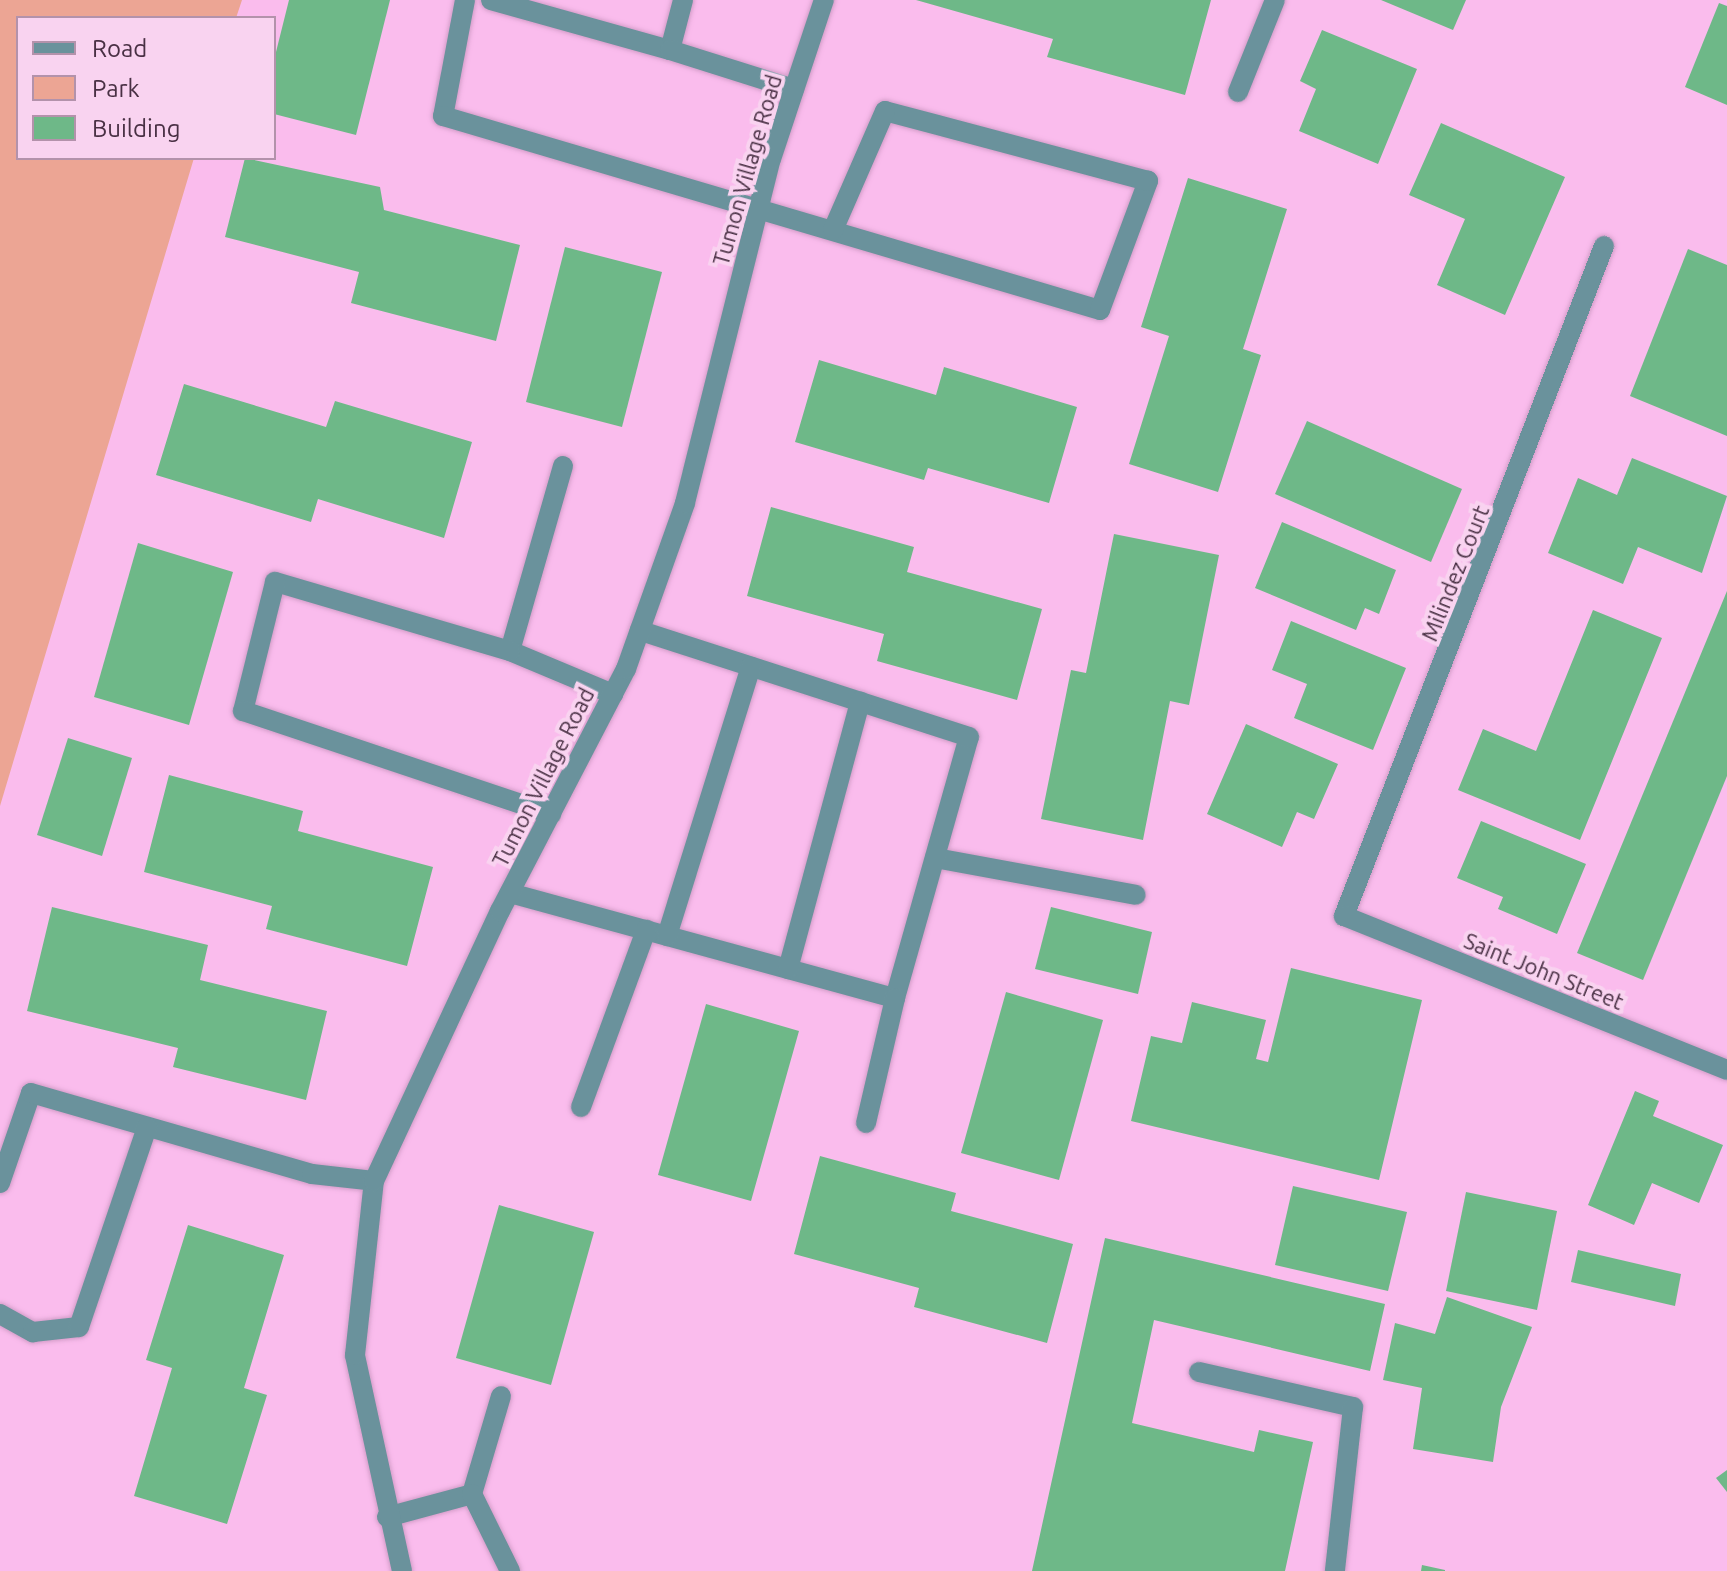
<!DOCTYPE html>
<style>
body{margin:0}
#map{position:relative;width:1727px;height:1571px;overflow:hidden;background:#fabced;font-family:Ubuntu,sans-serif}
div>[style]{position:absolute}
.green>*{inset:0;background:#eca594}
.building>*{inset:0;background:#6eb888}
.roads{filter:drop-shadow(0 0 2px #d39dc8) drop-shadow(0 0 2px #d39dc8)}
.minor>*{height:20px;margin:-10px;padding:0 10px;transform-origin:10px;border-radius:10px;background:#6a929c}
span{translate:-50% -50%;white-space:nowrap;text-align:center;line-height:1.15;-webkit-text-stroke:8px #f9d3f0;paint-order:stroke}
.street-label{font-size:22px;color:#493044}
.legend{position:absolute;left:16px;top:16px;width:260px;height:144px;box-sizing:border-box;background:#f9d3f0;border:2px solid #b392ab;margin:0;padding:10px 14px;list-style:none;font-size:24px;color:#493044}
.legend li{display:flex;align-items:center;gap:16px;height:40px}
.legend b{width:40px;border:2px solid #b392ab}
</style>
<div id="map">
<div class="green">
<div style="clip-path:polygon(0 0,242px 0,236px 18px,18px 18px,18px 158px,194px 158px,0 806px)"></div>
</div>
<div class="building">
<div style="clip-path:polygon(289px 0,390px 0,356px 135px,274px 114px,274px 60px)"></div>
<div style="clip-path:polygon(916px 0,1211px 0,1185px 95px,1047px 57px,1053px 39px)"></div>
<div style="clip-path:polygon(1381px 0,1466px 0,1453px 30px)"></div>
<div style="clip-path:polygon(1719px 3px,1727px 6px,1727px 105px,1685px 87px)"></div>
<div style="clip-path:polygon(1322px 30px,1417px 69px,1378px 164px,1299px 131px,1316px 89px,1300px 81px)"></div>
<div style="clip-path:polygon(1441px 123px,1565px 177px,1505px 315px,1437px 285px,1465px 219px,1409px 195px)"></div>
<div style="clip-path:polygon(245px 158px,380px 187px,384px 210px,520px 245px,496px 341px,351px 303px,359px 272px,225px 237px)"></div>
<div style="clip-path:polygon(1188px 178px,1287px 209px,1243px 349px,1261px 355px,1218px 492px,1129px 464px,1169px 336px,1141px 327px)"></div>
<div style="clip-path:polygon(565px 247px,662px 272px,622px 427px,526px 402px)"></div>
<div style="clip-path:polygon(1688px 249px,1727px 265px,1727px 436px,1630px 396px)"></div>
<div style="clip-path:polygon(819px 360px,936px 395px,944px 367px,1077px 407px,1049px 503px,928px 468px,924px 480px,795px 442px)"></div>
<div style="clip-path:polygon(184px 384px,326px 427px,335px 401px,472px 442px,444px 538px,318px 499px,311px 522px,156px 475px)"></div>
<div style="clip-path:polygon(1307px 421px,1462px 489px,1431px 562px,1275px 494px)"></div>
<div style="clip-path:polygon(1632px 458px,1727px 496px,1702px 573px,1638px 547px,1623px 584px,1548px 553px,1578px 478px,1617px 495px)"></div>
<div style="clip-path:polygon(771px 507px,914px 547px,907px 572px,1042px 609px,1017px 700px,877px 661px,884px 634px,747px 596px)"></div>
<div style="clip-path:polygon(1282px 522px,1396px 570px,1379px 614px,1365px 608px,1356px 630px,1255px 588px)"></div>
<div style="clip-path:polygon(1114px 534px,1219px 555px,1189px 705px,1170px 701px,1143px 840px,1041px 819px,1071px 670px,1086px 673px)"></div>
<div style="clip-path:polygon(138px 543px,233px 572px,189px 725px,94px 697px)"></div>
<div style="clip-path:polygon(1727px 591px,1727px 776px,1643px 980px,1577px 953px)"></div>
<div style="clip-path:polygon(1593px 610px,1662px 638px,1580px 840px,1458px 790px,1483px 729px,1536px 751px)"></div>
<div style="clip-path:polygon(1291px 621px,1406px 668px,1373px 750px,1294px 718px,1307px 684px,1272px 670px)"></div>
<div style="clip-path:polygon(1246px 724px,1338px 764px,1314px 819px,1297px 812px,1282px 847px,1207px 814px)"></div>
<div style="clip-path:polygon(68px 738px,132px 758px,102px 856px,37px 835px)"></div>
<div style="clip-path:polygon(169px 775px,303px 811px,298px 831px,433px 867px,407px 966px,266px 929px,272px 906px,144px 872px)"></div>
<div style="clip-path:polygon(1481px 821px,1586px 864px,1557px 934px,1498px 909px,1503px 897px,1457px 878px)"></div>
<div style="clip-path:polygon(52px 907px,208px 945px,200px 980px,327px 1011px,306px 1100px,173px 1067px,178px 1048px,27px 1011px)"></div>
<div style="clip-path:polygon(1051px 907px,1152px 932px,1138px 994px,1035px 969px)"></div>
<div style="clip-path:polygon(1291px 968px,1422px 1000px,1379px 1180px,1131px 1121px,1151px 1036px,1182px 1043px,1192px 1002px,1266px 1020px,1256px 1059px,1268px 1062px)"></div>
<div style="clip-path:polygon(1006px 992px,1103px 1020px,1059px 1180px,961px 1153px)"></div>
<div style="clip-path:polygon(706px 1004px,799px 1031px,751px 1201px,658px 1175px)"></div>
<div style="clip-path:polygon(1635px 1091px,1659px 1101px,1653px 1116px,1723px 1145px,1699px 1203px,1652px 1183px,1634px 1225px,1588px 1205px)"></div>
<div style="clip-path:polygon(820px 1156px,956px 1193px,951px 1211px,1073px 1244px,1047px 1343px,914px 1307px,919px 1288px,794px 1254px)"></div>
<div style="clip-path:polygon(1293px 1186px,1407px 1212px,1388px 1291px,1275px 1265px)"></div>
<div style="clip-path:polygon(1466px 1192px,1557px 1211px,1537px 1310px,1446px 1291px)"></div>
<div style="clip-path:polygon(499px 1205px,594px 1232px,551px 1385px,456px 1358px)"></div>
<div style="clip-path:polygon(188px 1225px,284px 1255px,244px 1388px,267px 1395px,227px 1524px,134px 1496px,172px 1368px,146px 1360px)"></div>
<div style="clip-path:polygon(1105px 1238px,1385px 1304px,1370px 1371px,1154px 1320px,1132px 1423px,1254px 1452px,1259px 1430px,1313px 1442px,1285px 1571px,1032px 1571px)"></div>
<div style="clip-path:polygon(1578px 1250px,1681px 1274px,1675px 1306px,1571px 1282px)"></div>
<div style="clip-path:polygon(1447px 1297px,1532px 1327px,1501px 1407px,1493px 1462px,1413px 1449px,1422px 1388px,1383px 1380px,1395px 1323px,1435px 1334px)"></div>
<div style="clip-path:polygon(1727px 1470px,1727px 1492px,1716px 1478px)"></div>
<div style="clip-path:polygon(1422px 1565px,1445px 1570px,1445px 1571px,1421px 1571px)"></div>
</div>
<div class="roads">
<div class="minor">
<div style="left:465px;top:0;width:118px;rotate:100.7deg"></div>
<div style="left:443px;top:116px;width:685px;rotate:16.45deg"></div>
<div style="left:1100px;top:310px;width:138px;rotate:-69.6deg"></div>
<div style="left:1148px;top:181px;width:272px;rotate:-165.1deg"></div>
<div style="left:885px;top:111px;width:130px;rotate:113.6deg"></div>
<div style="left:491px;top:0;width:186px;rotate:15.6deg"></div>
<div style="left:670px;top:50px;width:52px;rotate:-75.4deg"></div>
<div style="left:670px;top:50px;width:130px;rotate:17.5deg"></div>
<div style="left:1238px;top:92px;width:99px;rotate:-68.1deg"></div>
<div style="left:1604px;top:246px;width:719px;rotate:111.21deg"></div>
<div style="left:1344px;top:916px;width:413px;rotate:21.9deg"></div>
<div style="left:563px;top:466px;width:192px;rotate:106deg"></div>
<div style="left:510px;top:651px;width:112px;rotate:22.7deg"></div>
<div style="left:510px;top:651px;width:245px;rotate:-163.6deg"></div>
<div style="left:275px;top:582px;width:133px;rotate:103.9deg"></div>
<div style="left:243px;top:711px;width:325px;rotate:18.5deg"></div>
<div style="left:935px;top:858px;width:204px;rotate:10.4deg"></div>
<div style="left:510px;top:893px;width:399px;rotate:15.3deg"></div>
<div style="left:895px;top:998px;width:271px;rotate:-74.2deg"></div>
<div style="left:969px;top:737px;width:346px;rotate:-162.1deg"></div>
<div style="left:667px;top:936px;width:282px;rotate:-72.7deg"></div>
<div style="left:788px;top:969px;width:277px;rotate:-74.9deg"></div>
<div style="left:581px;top:1107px;width:189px;rotate:-69.8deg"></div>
<div style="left:866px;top:1123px;width:128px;rotate:-76.9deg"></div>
<div style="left:0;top:1183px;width:95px;rotate:-71deg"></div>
<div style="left:31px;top:1093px;width:292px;rotate:16.1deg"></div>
<div style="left:312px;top:1174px;width:62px;rotate:6.4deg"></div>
<div style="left:0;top:1314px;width:38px;rotate:29deg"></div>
<div style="left:33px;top:1332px;width:46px;rotate:-6.2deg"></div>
<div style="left:79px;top:1327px;width:211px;rotate:-71.2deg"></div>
<div style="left:1199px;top:1372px;width:158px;rotate:12.8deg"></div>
<div style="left:1353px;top:1407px;width:165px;rotate:96.3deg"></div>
<div style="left:472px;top:1494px;width:102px;rotate:-73.5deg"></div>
<div style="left:387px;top:1517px;width:88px;rotate:-15.1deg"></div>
<div style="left:472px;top:1494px;width:86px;rotate:63.7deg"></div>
<div style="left:402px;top:1571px;width:221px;rotate:-102.3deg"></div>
<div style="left:355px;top:1355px;width:175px;rotate:-83.8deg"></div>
<div style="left:374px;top:1181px;width:298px;rotate:-65deg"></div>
<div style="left:500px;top:911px;width:273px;rotate:-62.5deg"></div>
<div style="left:626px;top:669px;width:176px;rotate:-70.4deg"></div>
<div style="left:685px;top:503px;width:355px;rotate:-76deg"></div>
<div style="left:771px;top:159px;width:168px;rotate:-71.6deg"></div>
</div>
</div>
<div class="street-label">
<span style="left:747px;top:170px;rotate:-74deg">Tumon Village Road</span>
<span style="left:1455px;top:573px;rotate:-68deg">Milindez Court</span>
<span style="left:543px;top:777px;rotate:-63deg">Tumon Village Road</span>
<span style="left:1544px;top:971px;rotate:22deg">Saint John Street</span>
</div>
<ul class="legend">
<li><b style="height:10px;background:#6a929c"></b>Road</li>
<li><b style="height:22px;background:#eca594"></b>Park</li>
<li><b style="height:22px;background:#6eb888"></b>Building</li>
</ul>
</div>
